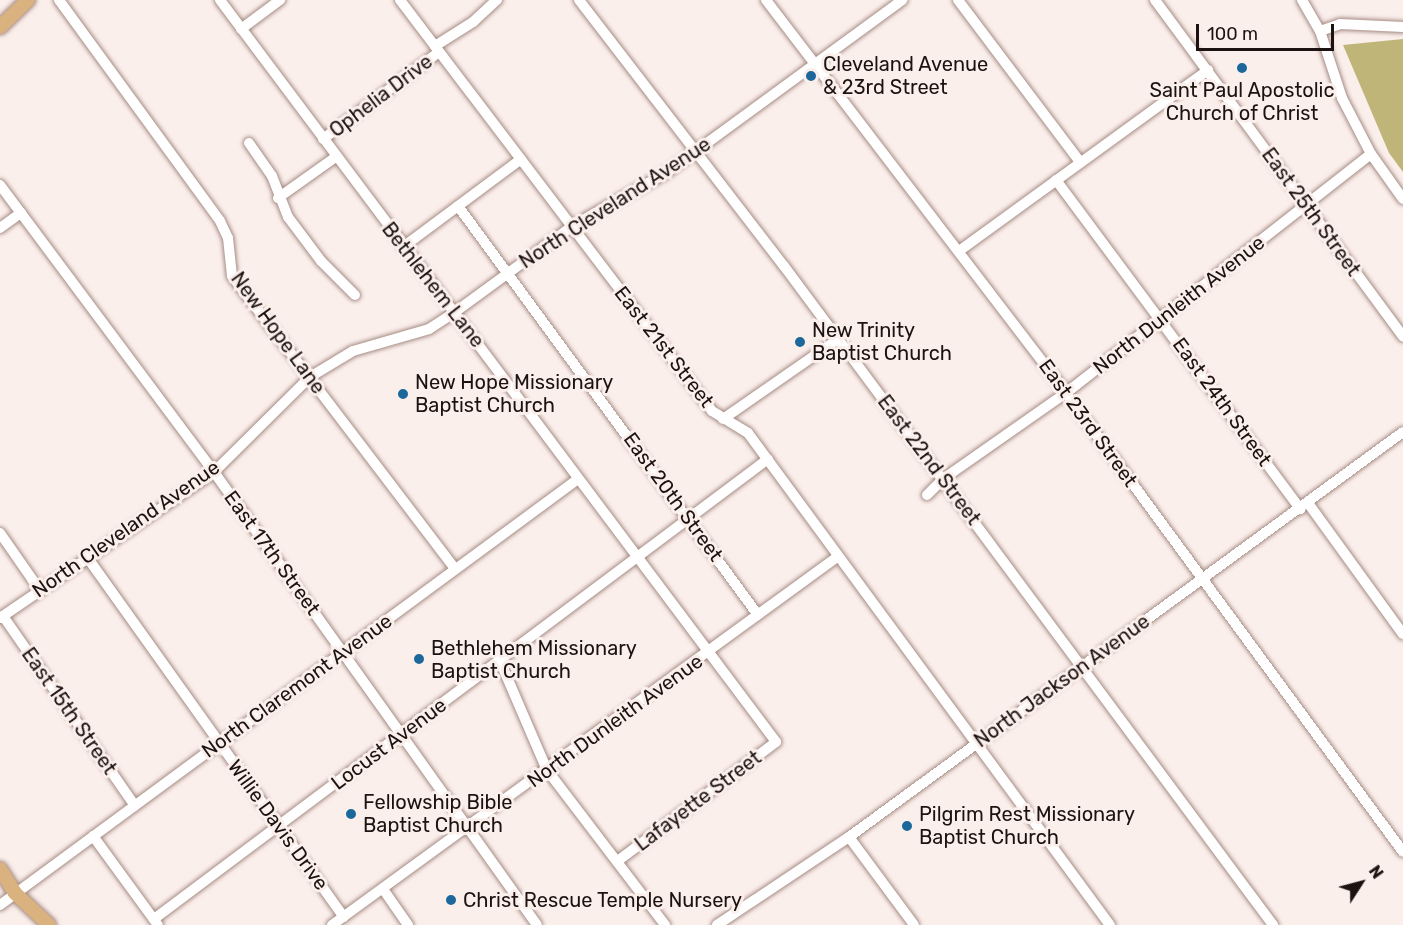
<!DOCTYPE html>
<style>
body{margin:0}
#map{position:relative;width:1403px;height:925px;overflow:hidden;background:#fbefec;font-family:Rubik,sans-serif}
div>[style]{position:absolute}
.forest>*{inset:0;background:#c0b579}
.roads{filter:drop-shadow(0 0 2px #a68c84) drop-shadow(0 0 2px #a68c84)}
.minor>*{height:10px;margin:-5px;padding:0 5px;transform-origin:5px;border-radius:5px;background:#fff}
.major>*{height:14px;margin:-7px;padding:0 7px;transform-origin:7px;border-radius:7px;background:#dab27f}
.dots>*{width:16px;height:16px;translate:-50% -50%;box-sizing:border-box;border:3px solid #fbefec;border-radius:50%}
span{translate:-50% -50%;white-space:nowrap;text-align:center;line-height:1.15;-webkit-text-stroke:6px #fbefec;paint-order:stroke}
.poi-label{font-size:20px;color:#1c1310}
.left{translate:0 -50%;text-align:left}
.street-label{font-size:20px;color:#1c1310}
.north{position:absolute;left:1331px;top:853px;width:60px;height:60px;-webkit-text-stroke:4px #fbefec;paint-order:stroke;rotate:54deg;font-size:16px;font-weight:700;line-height:24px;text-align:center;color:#1c1310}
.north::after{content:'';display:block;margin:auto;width:21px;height:27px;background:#1c1310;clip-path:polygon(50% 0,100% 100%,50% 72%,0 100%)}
.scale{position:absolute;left:1196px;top:24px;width:138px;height:27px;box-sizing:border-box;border:3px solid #1c1310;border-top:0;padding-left:8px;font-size:18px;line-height:21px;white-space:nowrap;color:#1c1310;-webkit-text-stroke:4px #fbefec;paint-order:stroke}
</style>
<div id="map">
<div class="forest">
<div style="clip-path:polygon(1403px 39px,1403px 172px,1389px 153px,1343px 45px)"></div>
</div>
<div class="roads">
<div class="minor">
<div style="left:59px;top:0;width:273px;rotate:53.9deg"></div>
<div style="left:220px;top:221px;width:19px;rotate:65deg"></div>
<div style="left:228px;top:238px;width:38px;rotate:84deg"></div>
<div style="left:232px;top:276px;width:368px;rotate:52.7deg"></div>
<div style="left:220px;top:0;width:927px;rotate:53.15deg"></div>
<div style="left:776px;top:742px;width:196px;rotate:143.1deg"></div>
<div style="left:400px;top:0;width:516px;rotate:52.8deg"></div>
<div style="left:712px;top:411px;width:42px;rotate:31.4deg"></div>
<div style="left:748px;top:433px;width:611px;rotate:53.66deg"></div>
<div style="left:579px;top:0;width:336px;rotate:52.4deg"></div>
<div style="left:784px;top:266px;width:821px;rotate:53.42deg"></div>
<div style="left:766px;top:0;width:494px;rotate:52.6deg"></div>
<div style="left:1066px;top:393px;width:569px;rotate:53.71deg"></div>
<div style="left:958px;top:0;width:203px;rotate:53deg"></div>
<div style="left:1155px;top:0;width:418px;rotate:53.6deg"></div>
<div style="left:1302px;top:0;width:36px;rotate:60deg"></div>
<div style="left:1320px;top:31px;width:71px;rotate:71.8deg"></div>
<div style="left:1342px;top:98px;width:63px;rotate:62.6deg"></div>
<div style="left:1371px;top:154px;width:55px;rotate:54.6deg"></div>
<div style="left:241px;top:29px;width:49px;rotate:-36.6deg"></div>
<div style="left:1320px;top:31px;width:21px;rotate:-19deg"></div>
<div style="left:1340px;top:24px;width:63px;rotate:2.7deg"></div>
<div style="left:435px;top:46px;width:45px;rotate:-32.3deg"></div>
<div style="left:473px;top:22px;width:33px;rotate:-43deg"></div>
<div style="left:323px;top:139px;width:145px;rotate:-36.9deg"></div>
<div style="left:249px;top:143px;width:40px;rotate:55.1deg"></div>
<div style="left:272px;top:176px;width:44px;rotate:68.7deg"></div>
<div style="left:288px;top:217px;width:55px;rotate:53.1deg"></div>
<div style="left:321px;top:261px;width:48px;rotate:45deg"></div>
<div style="left:1056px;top:180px;width:410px;rotate:53.4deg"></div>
<div style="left:0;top:185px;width:358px;rotate:53.3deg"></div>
<div style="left:214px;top:472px;width:556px;rotate:54.51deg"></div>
<div style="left:278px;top:198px;width:72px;rotate:-35.4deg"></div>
<div style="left:458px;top:206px;width:507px;rotate:53.74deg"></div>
<div style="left:0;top:228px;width:26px;rotate:-36deg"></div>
<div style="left:403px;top:247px;width:147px;rotate:-36.7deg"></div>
<div style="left:959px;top:251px;width:308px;rotate:-36deg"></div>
<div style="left:723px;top:419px;width:140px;rotate:-34.8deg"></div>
<div style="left:927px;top:495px;width:23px;rotate:-45deg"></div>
<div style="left:943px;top:479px;width:150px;rotate:-35deg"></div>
<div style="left:1066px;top:393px;width:387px;rotate:-38.1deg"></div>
<div style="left:1308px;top:503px;width:162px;rotate:54.1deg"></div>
<div style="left:0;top:533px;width:68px;rotate:55.1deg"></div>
<div style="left:87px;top:557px;width:442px;rotate:54.5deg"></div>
<div style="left:3px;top:616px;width:231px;rotate:55.2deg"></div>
<div style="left:0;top:618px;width:259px;rotate:-34.3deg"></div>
<div style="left:214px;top:472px;width:135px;rotate:-44.7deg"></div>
<div style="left:310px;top:377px;width:50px;rotate:-31.2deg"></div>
<div style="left:353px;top:351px;width:79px;rotate:-16.1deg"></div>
<div style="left:429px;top:329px;width:31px;rotate:-33deg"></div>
<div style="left:455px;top:312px;width:144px;rotate:-36.2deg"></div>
<div style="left:571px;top:227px;width:109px;rotate:-29.6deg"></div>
<div style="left:666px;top:173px;width:293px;rotate:-36.2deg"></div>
<div style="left:500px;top:661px;width:119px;rotate:66.7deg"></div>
<div style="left:547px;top:770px;width:195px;rotate:52.7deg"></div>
<div style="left:93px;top:836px;width:110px;rotate:53.9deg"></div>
<div style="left:849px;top:837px;width:109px;rotate:53.5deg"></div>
<div style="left:383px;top:889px;width:44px;rotate:55.2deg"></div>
<div style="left:0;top:905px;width:718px;rotate:-36.39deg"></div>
<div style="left:154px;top:919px;width:767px;rotate:-36.84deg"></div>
<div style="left:332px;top:925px;width:625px;rotate:-36.08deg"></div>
<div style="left:717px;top:925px;width:159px;rotate:-33.7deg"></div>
<div style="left:849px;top:837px;width:686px;rotate:-36.17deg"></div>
</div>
<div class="major">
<div style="left:0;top:27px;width:39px;rotate:-44deg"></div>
<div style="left:0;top:869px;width:28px;rotate:58deg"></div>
<div style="left:15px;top:893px;width:47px;rotate:43.3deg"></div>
</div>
</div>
<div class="dots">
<div style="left:1242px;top:68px;background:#1c689b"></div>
<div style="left:811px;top:76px;background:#1c689b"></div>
<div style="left:800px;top:342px;background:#1c689b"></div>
<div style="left:403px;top:394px;background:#1c689b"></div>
<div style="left:419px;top:659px;background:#1c689b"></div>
<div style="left:351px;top:814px;background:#1c689b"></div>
<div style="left:907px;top:826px;background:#1c689b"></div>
<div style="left:451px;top:900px;background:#1c689b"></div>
</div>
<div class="poi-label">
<span class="left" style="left:823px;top:76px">Cleveland Avenue<br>&amp; 23rd Street</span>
<span style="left:1242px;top:102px">Saint Paul Apostolic<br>Church of Christ</span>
<span class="left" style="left:812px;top:342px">New Trinity<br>Baptist Church</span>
<span class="left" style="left:415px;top:394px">New Hope Missionary<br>Baptist Church</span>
<span class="left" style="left:431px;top:660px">Bethlehem Missionary<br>Baptist Church</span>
<span class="left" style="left:363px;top:814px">Fellowship Bible<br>Baptist Church</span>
<span class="left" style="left:919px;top:826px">Pilgrim Rest Missionary<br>Baptist Church</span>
<span class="left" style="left:463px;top:900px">Christ Rescue Temple Nursery</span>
</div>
<div class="street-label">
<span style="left:381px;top:96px;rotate:-37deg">Ophelia Drive</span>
<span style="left:615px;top:203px;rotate:-33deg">North Cleveland Avenue</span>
<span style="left:1311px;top:212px;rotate:54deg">East 25th Street</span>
<span style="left:433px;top:285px;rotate:52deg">Bethlehem Lane</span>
<span style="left:1179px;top:305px;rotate:-38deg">North Dunleith Avenue</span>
<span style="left:278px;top:333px;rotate:54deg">New Hope Lane</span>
<span style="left:664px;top:347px;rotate:52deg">East 21st Street</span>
<span style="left:1222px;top:402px;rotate:54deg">East 24th Street</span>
<span style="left:1088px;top:423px;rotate:54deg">East 23rd Street</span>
<span style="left:929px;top:460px;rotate:53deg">East 22nd Street</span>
<span style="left:673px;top:497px;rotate:54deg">East 20th Street</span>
<span style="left:126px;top:529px;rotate:-35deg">North Cleveland Avenue</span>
<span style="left:272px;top:553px;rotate:54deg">East 17th Street</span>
<span style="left:1062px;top:681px;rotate:-36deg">North Jackson Avenue</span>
<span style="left:297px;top:686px;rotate:-36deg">North Claremont Avenue</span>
<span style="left:69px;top:711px;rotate:55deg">East 15th Street</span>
<span style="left:615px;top:721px;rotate:-36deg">North Dunleith Avenue</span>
<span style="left:389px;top:744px;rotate:-37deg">Locust Avenue</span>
<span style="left:698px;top:801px;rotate:-37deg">Lafayette Street</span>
<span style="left:278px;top:825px;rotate:54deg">Willie Davis Drive</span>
</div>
<div class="north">N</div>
<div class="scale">100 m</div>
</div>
